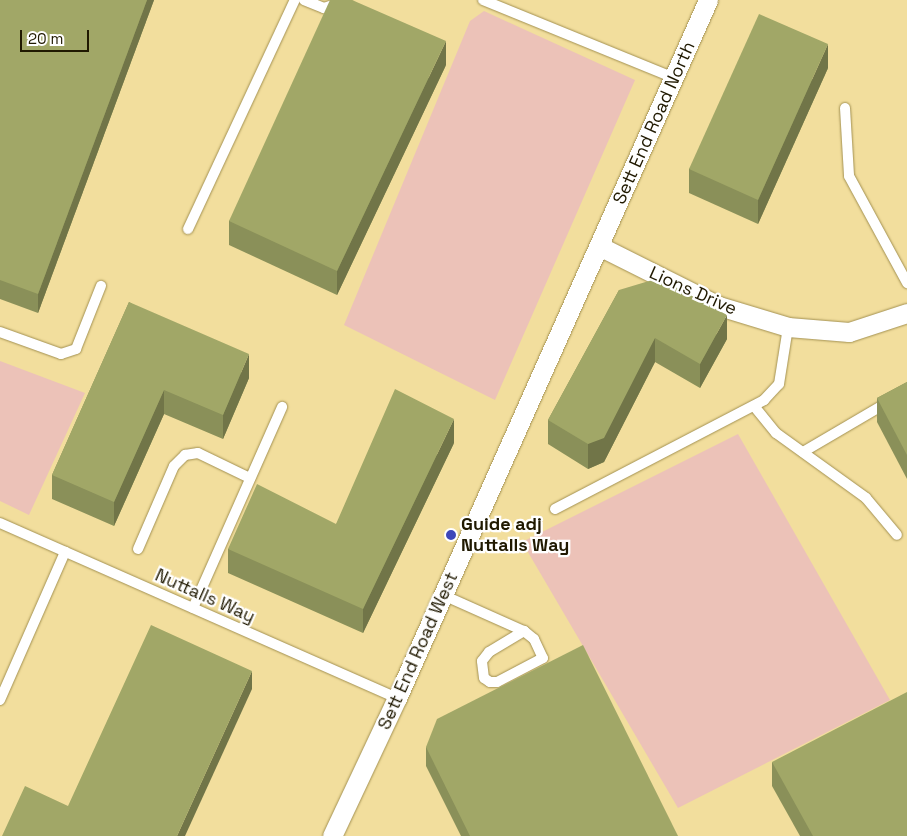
<!DOCTYPE html>
<style>
body{margin:0}
#map{position:relative;width:907px;height:836px;overflow:hidden;background:#f2de9d;font-family:"Space Grotesk",sans-serif}
div>[style]{position:absolute}
.green>*{inset:0;background:#ecc2b8}
.roads{filter:drop-shadow(0 0 1px #a39152) drop-shadow(0 0 1px #a39152)}
.lane>*{height:10px;margin:-5px;padding:0 5px;transform-origin:5px;border-radius:5px;background:#fff}
.street>*{height:19px;margin:-9.5px;padding:0 9.5px;transform-origin:9.5px;border-radius:9.5px;background:#fff}
.wall>*{inset:0;background:#8a9059}
.shaded-wall>*{inset:0;background:#717548}
.building>*{inset:0;background:#a1a767}
.dots>*{width:14px;height:14px;translate:-50% -50%;box-sizing:border-box;border:2px solid #fff;border-radius:50%}
span{translate:-50% -50%;white-space:nowrap;text-align:center;line-height:1.15;-webkit-text-stroke:4.5px #fff;paint-order:stroke}
.street-label{font-size:18px;color:#201901}
.poi-label{font-size:18px;color:#201901;font-weight:700}
.left{translate:0 -50%;text-align:left}
.scale{position:absolute;left:20px;top:30px;width:69px;height:22px;box-sizing:border-box;border:2px solid #201901;border-top:0;padding-left:6px;font-size:15px;line-height:18px;white-space:nowrap;color:#201901;-webkit-text-stroke:4px #fff;paint-order:stroke}
</style>
<div id="map">
<div class="green">
<div style="clip-path:polygon(484px 11px,635px 80px,495px 400px,344px 325px,470px 21px)"></div>
<div style="clip-path:polygon(0 361px,85px 393px,29px 515px,0 501px)"></div>
<div style="clip-path:polygon(738px 434px,890px 700px,678px 808px,522px 542px)"></div>
</div>
<div class="roads">
<div class="lane">
<div style="left:304px;top:0;width:22px;rotate:22deg"></div>
<div style="left:324px;top:8px;width:24px;rotate:-19deg"></div>
<div style="left:483px;top:0;width:206px;rotate:22.2deg"></div>
<div style="left:845px;top:108px;width:68px;rotate:86.6deg"></div>
<div style="left:849px;top:176px;width:122px;rotate:61.5deg"></div>
<div style="left:188px;top:229px;width:253px;rotate:-65deg"></div>
<div style="left:0;top:332px;width:65px;rotate:19.8deg"></div>
<div style="left:61px;top:354px;width:16px;rotate:-18deg"></div>
<div style="left:76px;top:349px;width:68px;rotate:-68.4deg"></div>
<div style="left:754px;top:406px;width:35px;rotate:51deg"></div>
<div style="left:776px;top:433px;width:111px;rotate:35.8deg"></div>
<div style="left:866px;top:498px;width:48px;rotate:50deg"></div>
<div style="left:803px;top:452px;width:121px;rotate:-30.4deg"></div>
<div style="left:555px;top:509px;width:236px;rotate:-27.5deg"></div>
<div style="left:764px;top:400px;width:22px;rotate:-47deg"></div>
<div style="left:779px;top:384px;width:58px;rotate:-81deg"></div>
<div style="left:0;top:523px;width:434px;rotate:23.8deg"></div>
<div style="left:138px;top:549px;width:90px;rotate:-66.6deg"></div>
<div style="left:174px;top:466px;width:16px;rotate:-45deg"></div>
<div style="left:185px;top:455px;width:13px;rotate:-9deg"></div>
<div style="left:198px;top:453px;width:58px;rotate:25.7deg"></div>
<div style="left:443px;top:595px;width:89px;rotate:24deg"></div>
<div style="left:524px;top:631px;width:13px;rotate:39deg"></div>
<div style="left:534px;top:639px;width:21px;rotate:65deg"></div>
<div style="left:543px;top:658px;width:52px;rotate:152.4deg"></div>
<div style="left:497px;top:682px;width:7px;rotate:180deg"></div>
<div style="left:490px;top:682px;width:7px;rotate:-146deg"></div>
<div style="left:484px;top:678px;width:17px;rotate:-97deg"></div>
<div style="left:482px;top:661px;width:11px;rotate:-52deg"></div>
<div style="left:489px;top:652px;width:41px;rotate:-31deg"></div>
<div style="left:193px;top:608px;width:220px;rotate:-66.1deg"></div>
<div style="left:0;top:700px;width:162px;rotate:-66.3deg"></div>
</div>
<div class="street">
<div style="left:599px;top:246px;width:134px;rotate:26.6deg"></div>
<div style="left:719px;top:306px;width:72px;rotate:16.9deg"></div>
<div style="left:788px;top:327px;width:61px;rotate:4.7deg"></div>
<div style="left:849px;top:332px;width:61px;rotate:-18.1deg"></div>
<div style="left:332px;top:836px;width:153px;rotate:-64.8deg"></div>
<div style="left:397px;top:698px;width:764px;rotate:-65.98deg"></div>
</div>
</div>
<div class="wall">
<div style="clip-path:polygon(0 0,154px 0,38px 313px,0 299px)"></div>
<div style="clip-path:polygon(446px 65px,337px 295px,229px 245px,229px 221px)"></div>
<div style="clip-path:polygon(828px 68px,758px 224px,689px 193px,689px 169px)"></div>
<div style="clip-path:polygon(619px 290px,727px 339px,700px 388px,655px 362px,604px 462px,588px 469px,548px 444px,548px 420px)"></div>
<div style="clip-path:polygon(129px 302px,249px 378px,223px 439px,164px 414px,114px 526px,52px 499px,52px 475px)"></div>
<div style="clip-path:polygon(907px 382px,907px 479px,877px 422px,877px 398px)"></div>
<div style="clip-path:polygon(454px 443px,363px 633px,228px 573px,228px 549px,336px 524px)"></div>
<div style="clip-path:polygon(426px 747px,678px 836px,461px 836px,426px 766px)"></div>
<div style="clip-path:polygon(772px 762px,907px 836px,800px 836px,772px 786px)"></div>
</div>
<div class="shaded-wall">
<div style="clip-path:polygon(147px 0,154px 0,38px 313px,38px 294px)"></div>
<div style="clip-path:polygon(446px 41px,446px 65px,337px 295px,337px 271px)"></div>
<div style="clip-path:polygon(828px 44px,828px 68px,758px 224px,758px 200px)"></div>
<div style="clip-path:polygon(727px 315px,727px 339px,700px 388px,700px 364px)"></div>
<div style="clip-path:polygon(655px 338px,655px 362px,604px 462px,588px 469px,588px 444px)"></div>
<div style="clip-path:polygon(249px 354px,249px 378px,223px 439px,223px 415px)"></div>
<div style="clip-path:polygon(164px 390px,164px 414px,114px 526px,114px 502px)"></div>
<div style="clip-path:polygon(454px 419px,454px 443px,363px 633px,363px 609px)"></div>
<div style="clip-path:polygon(252px 671px,252px 689px,185px 836px,177px 836px)"></div>
</div>
<div class="building">
<div style="clip-path:polygon(0 0,147px 0,38px 294px,0 280px)"></div>
<div style="clip-path:polygon(330px 0,352px 0,446px 41px,337px 271px,229px 221px)"></div>
<div style="clip-path:polygon(759px 14px,828px 44px,758px 200px,689px 169px)"></div>
<div style="clip-path:polygon(659px 278px,727px 315px,700px 364px,655px 338px,604px 438px,588px 444px,548px 420px,619px 290px)"></div>
<div style="clip-path:polygon(129px 302px,249px 354px,223px 415px,164px 390px,114px 502px,52px 475px)"></div>
<div style="clip-path:polygon(907px 382px,907px 455px,877px 398px)"></div>
<div style="clip-path:polygon(395px 389px,454px 419px,363px 609px,228px 549px,257px 484px,336px 524px)"></div>
<div style="clip-path:polygon(151px 625px,252px 671px,177px 836px,2px 836px,25px 786px,68px 806px)"></div>
<div style="clip-path:polygon(583px 645px,678px 836px,470px 836px,426px 747px,437px 719px)"></div>
<div style="clip-path:polygon(907px 692px,907px 836px,813px 836px,772px 762px)"></div>
</div>
<div class="dots">
<div style="left:451px;top:535px;background:#3d46ba"></div>
</div>
<div class="street-label">
<span style="left:654px;top:123px;rotate:-66deg">Sett End Road North</span>
<span style="left:693px;top:291px;rotate:24deg">Lions Drive</span>
<span style="left:205px;top:596px;rotate:24deg">Nuttalls Way</span>
<span style="left:418px;top:651px;rotate:-66deg">Sett End Road West</span>
</div>
<div class="poi-label">
<span class="left" style="left:461px;top:535px">Guide adj<br>Nuttalls Way</span>
</div>
<div class="scale">20 m</div>
</div>
